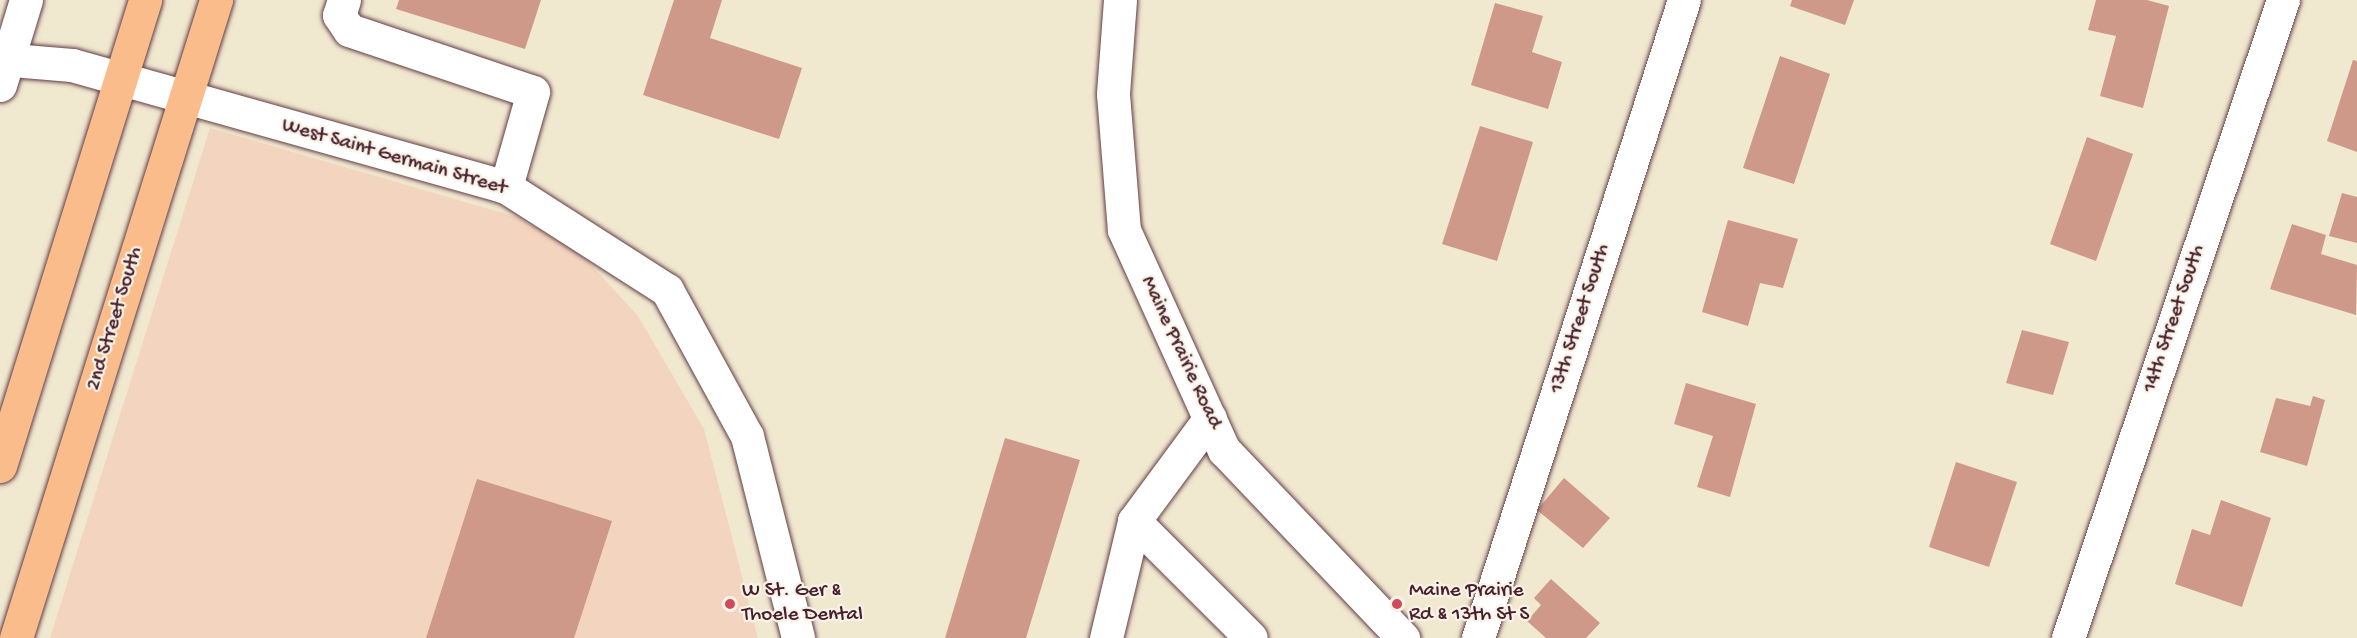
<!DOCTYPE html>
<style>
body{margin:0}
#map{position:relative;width:2357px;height:638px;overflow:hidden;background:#f1e8d0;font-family:"Gochi Hand",sans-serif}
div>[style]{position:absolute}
.built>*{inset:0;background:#f3d4bf}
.building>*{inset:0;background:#cf998a}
.roads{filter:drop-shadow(0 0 2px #633d44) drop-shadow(0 0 2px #633d44)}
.minor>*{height:33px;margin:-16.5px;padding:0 16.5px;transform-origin:16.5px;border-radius:16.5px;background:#fff}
.major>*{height:33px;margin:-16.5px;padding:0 16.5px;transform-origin:16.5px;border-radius:16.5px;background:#fabc8b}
.dots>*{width:16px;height:16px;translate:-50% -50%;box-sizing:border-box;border:3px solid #f7f3e8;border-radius:50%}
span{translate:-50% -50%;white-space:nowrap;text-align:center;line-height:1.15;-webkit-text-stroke:4.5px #f7f3e8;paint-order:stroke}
.street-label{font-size:21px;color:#4a1f2b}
.poi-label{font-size:21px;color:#4a1f2b}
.left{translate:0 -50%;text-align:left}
</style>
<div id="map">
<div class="built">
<div style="clip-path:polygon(210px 128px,517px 217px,581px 254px,638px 316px,704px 429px,758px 638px,50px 638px)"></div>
</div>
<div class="building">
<div style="clip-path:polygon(399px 0,541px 0,525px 49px,396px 9px)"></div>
<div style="clip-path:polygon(674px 0,722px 0,710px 38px,802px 68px,779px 139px,643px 95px)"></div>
<div style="clip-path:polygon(1792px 0,1854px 0,1845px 25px,1790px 6px)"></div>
<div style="clip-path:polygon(2096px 0,2147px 0,2169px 6px,2143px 108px,2100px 96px,2116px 36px,2088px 30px)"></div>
<div style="clip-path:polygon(1495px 3px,1543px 16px,1532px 52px,1562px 62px,1548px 109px,1471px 85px)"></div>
<div style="clip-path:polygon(1780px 56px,1830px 74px,1794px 184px,1743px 168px)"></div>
<div style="clip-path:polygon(2353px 60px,2357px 61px,2357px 152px,2327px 141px)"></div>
<div style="clip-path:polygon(1480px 126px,1533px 142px,1497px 261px,1442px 244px)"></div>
<div style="clip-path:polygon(2087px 137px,2133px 154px,2096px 261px,2050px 244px)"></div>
<div style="clip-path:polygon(2342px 193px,2357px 197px,2357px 243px,2329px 236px)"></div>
<div style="clip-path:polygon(1728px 220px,1798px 239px,1783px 288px,1760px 283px,1748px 326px,1702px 312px)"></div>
<div style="clip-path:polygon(2292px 224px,2326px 235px,2321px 254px,2357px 265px,2356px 315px,2270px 289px)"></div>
<div style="clip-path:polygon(2022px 330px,2069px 342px,2053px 395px,2006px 383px)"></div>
<div style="clip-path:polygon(1686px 383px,1756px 404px,1730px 497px,1697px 487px,1713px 436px,1674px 424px)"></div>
<div style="clip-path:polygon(2313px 396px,2325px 400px,2307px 466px,2260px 452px,2276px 398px,2310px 406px)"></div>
<div style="clip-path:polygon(1005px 438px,1080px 460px,1026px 638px,945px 638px)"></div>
<div style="clip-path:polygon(1956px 462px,2017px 482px,1989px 567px,1929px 547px)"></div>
<div style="clip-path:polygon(1564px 478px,1610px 518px,1583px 548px,1537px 510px)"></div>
<div style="clip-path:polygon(477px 479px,612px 521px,574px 638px,426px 638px)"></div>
<div style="clip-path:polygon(2221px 500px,2271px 518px,2242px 607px,2175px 584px,2192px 529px,2210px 535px)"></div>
<div style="clip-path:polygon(1551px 579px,1600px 623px,1586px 638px,1546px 638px,1527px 621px,1541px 605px,1534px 598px)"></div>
</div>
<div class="roads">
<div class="minor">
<div style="left:344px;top:0;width:16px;rotate:108deg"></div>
<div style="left:339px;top:15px;width:18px;rotate:56deg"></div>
<div style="left:349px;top:30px;width:194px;rotate:18.6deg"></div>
<div style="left:533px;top:92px;width:99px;rotate:105.9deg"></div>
<div style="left:1120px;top:0;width:94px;rotate:94.3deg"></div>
<div style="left:1113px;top:94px;width:136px;rotate:85.4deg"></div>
<div style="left:1124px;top:230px;width:242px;rotate:65.6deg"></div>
<div style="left:1224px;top:450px;width:260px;rotate:46.4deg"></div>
<div style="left:0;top:59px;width:72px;rotate:4.8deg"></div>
<div style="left:72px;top:65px;width:451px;rotate:15.7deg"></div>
<div style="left:506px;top:187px;width:191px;rotate:32.6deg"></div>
<div style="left:667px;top:290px;width:166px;rotate:61.3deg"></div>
<div style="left:747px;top:436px;width:208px;rotate:75.8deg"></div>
<div style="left:0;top:85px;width:89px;rotate:-73deg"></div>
<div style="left:1134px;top:521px;width:165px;rotate:45deg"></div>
<div style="left:1106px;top:638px;width:120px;rotate:-76.5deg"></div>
<div style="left:1134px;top:521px;width:128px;rotate:-53.6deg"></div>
<div style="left:1478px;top:638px;width:670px;rotate:-72.11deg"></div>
<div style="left:2068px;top:638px;width:673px;rotate:-71.38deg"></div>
</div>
<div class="major">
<div style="left:0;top:466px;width:488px;rotate:-72.7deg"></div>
<div style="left:16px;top:638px;width:669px;rotate:-72.59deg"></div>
</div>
</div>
<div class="dots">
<div style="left:730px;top:604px;background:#d1495b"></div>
<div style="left:1397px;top:604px;background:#d1495b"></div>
</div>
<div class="street-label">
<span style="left:394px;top:158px;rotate:16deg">West Saint Germain Street</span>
<span style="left:116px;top:319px;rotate:-73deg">2nd Street South</span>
<span style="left:1581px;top:319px;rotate:-72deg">13th Street South</span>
<span style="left:2175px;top:319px;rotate:-71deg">14th Street South</span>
<span style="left:1180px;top:353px;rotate:65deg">Maine Prairie Road</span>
</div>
<div class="poi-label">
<span class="left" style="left:742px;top:604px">W St. Ger &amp;<br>Thoele Dental</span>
<span class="left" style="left:1409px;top:604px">Maine Prairie<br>Rd &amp; 13th St S</span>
</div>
</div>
